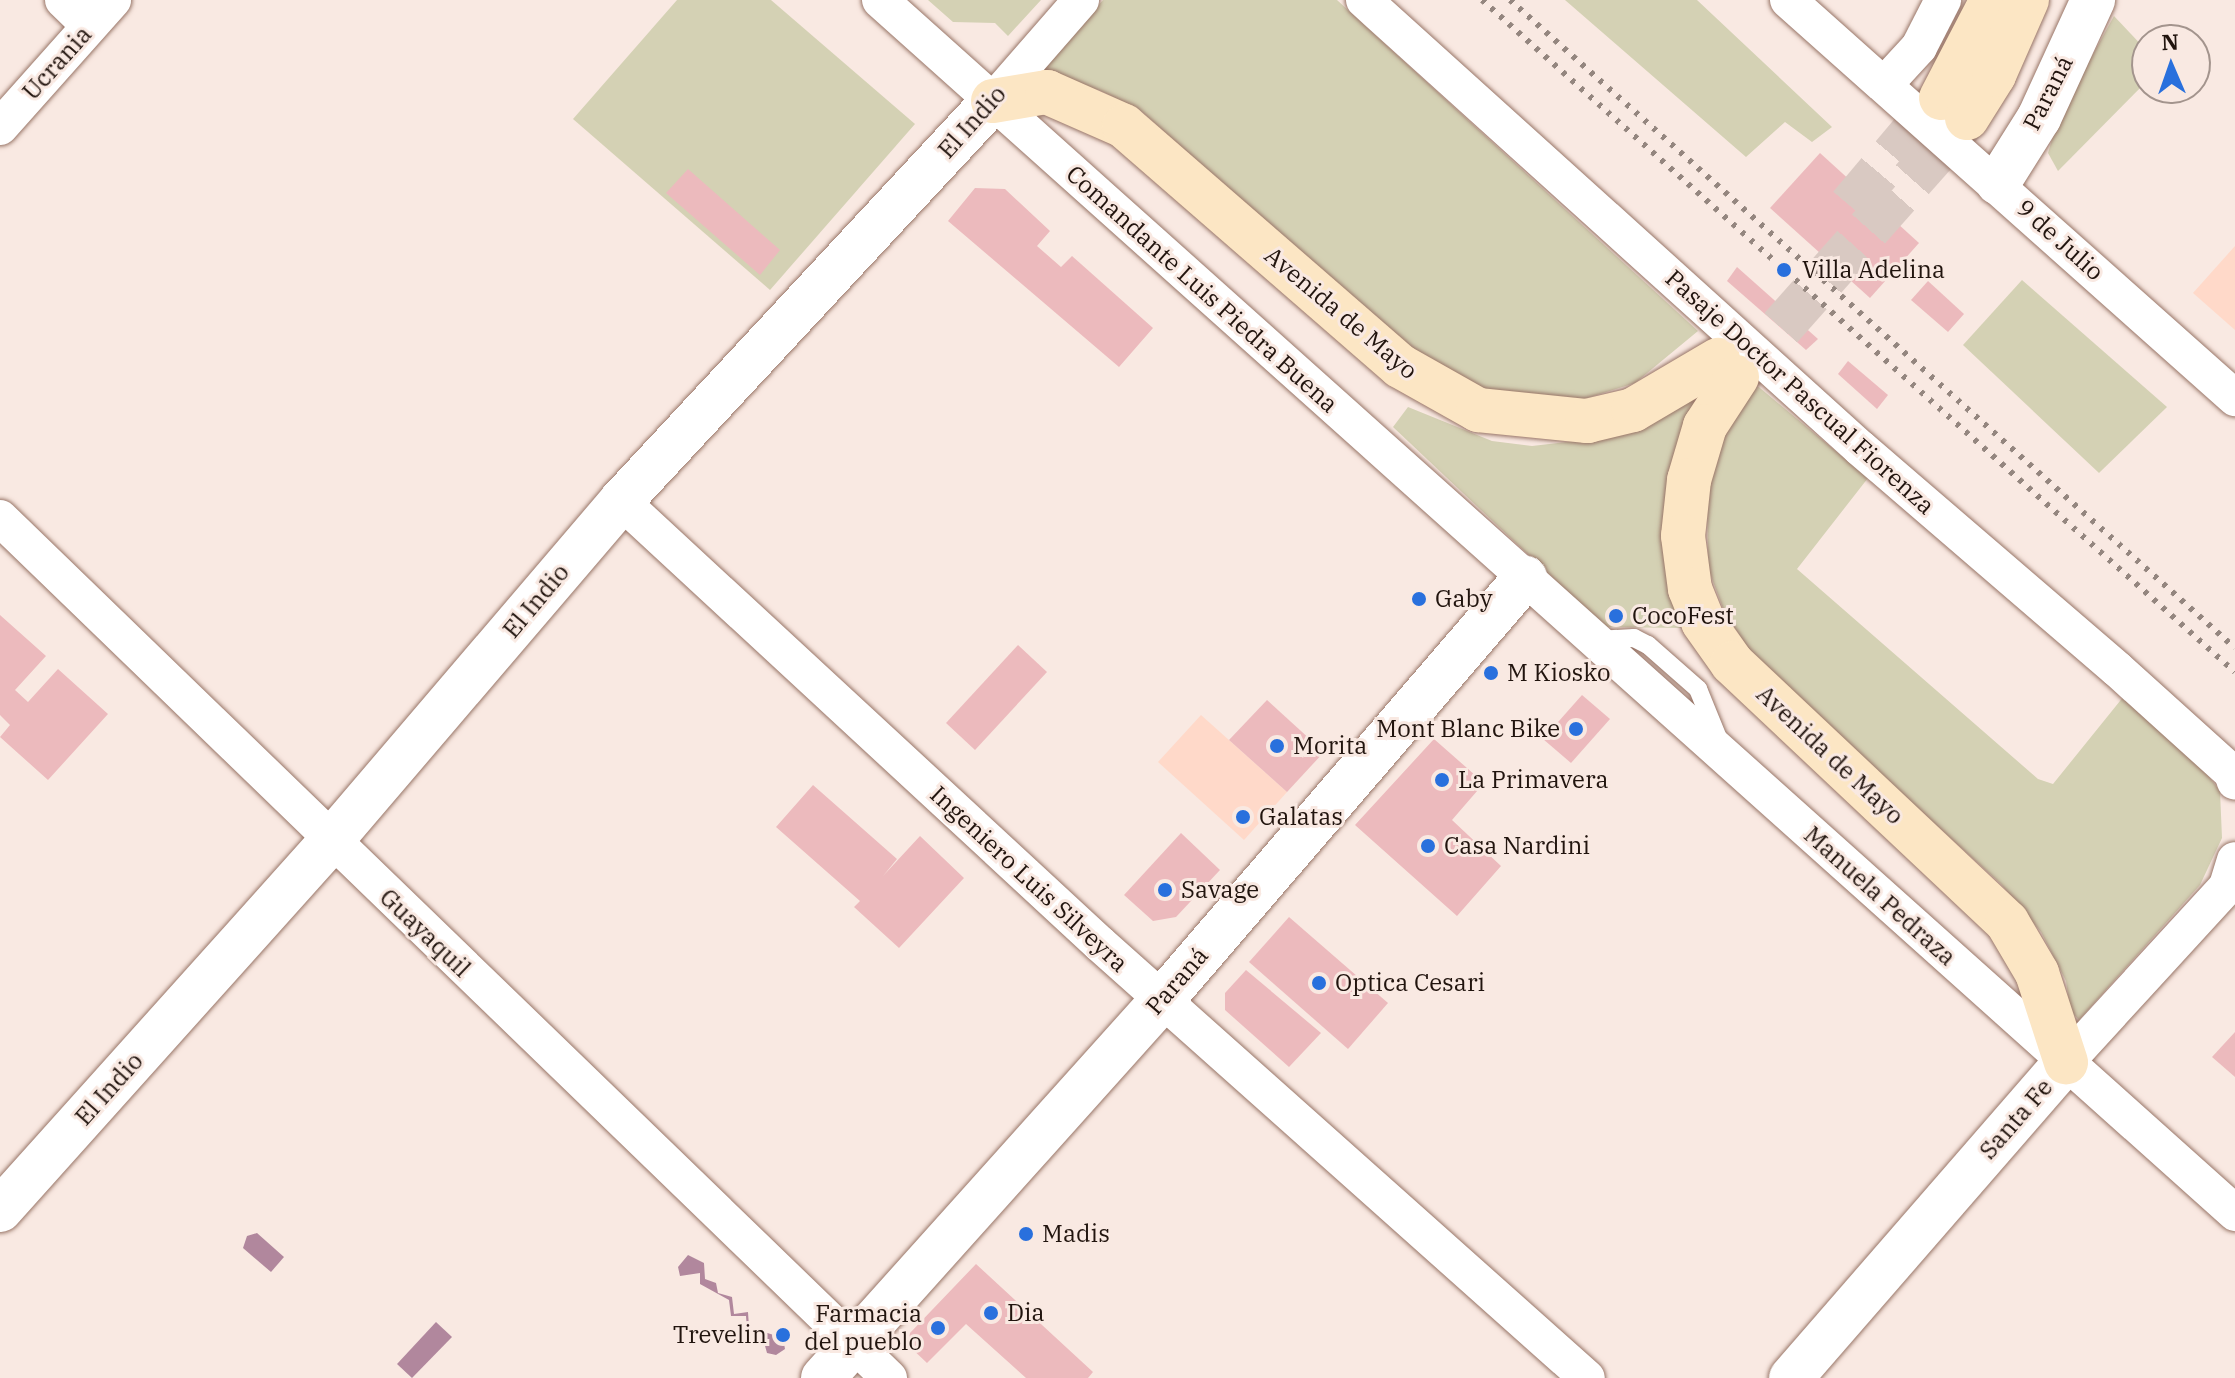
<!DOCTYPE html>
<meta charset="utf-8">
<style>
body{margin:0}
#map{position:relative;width:2235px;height:1378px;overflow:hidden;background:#f9e9e2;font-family:"IBM Plex Serif",serif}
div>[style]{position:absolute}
.built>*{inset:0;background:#ffd9c9}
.green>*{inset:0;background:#d4d1b4}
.water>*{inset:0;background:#b1879d}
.building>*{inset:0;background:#ecbabd}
.secondary-tunnel>*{height:44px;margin-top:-22px;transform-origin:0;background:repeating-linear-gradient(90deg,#d9c9c2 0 44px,transparent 0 66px)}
.roads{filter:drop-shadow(0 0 2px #987567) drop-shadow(0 0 2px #987567)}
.service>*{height:18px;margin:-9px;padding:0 9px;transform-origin:9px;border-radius:9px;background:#fff}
.minor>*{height:36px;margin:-18px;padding:0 18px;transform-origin:18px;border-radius:18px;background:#fff}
.tertiary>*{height:44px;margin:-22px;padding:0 22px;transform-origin:22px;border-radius:22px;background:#fff}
.secondary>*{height:44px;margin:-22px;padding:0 22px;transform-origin:22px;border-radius:22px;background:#fce6c4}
.rail>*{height:6px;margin-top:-3px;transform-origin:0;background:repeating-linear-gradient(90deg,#94867f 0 4px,transparent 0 12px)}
.dots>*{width:22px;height:22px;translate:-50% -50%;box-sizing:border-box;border:4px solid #f9e9e2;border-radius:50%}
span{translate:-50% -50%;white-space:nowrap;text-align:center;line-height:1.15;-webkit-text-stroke:6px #f9e9e2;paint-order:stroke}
.street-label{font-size:24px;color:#21140e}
.poi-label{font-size:24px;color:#21140e}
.left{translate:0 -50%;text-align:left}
.right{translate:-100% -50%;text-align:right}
.north{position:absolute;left:2131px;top:24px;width:80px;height:80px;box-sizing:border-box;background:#f9e9e2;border:2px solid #a3948d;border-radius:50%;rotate:358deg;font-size:22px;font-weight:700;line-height:32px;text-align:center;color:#21140e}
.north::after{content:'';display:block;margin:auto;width:28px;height:36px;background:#2970dd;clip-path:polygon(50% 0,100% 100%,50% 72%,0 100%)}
</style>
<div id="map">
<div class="built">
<div style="clip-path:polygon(2235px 246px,2235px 330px,2193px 293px)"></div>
<div style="clip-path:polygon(1201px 715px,1287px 792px,1244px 840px,1158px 762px)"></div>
</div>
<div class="green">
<div style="clip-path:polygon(677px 0,771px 0,915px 124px,770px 290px,573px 119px)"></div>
<div style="clip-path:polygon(928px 0,1041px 0,1008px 36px,995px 23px,953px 22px)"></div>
<div style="clip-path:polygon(1103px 0,1337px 0,1698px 331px,1635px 383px,1584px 399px,1515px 399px,1461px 384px,1382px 326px,1140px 110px,1099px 90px,1038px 74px)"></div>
<div style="clip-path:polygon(1565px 0,1697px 0,1832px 127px,1812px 142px,1785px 122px,1746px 157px)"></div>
<div style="clip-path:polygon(2114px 16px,2147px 51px,2147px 81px,2058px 171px,2048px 153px,2059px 116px)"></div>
<div style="clip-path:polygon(2022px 280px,2167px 407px,2099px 473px,1963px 345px)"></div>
<div style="clip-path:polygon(1717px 372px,1684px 628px,1605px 627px,1393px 427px,1408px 407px,1492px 441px,1532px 446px,1575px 441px)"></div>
<div style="clip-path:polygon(1754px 383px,1868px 478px,1797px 569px,2038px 779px,2053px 784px,2124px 696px,2203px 769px,2220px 791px,2222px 838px,2200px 885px,2079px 1020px,2070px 1010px,2066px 981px,2041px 932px,2001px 884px,1757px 662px,1724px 611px,1708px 568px,1707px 487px,1725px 434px)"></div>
</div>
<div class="water">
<div style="clip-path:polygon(257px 1233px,284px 1257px,271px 1272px,243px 1248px,247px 1236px)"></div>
<div style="clip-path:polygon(688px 1255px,704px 1263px,705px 1279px,716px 1283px,718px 1293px,732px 1297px,734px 1314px,748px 1312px,749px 1327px,783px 1338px,785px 1349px,776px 1355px,767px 1353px,762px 1335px,747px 1330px,746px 1316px,731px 1316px,729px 1300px,700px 1284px,700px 1273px,680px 1276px,678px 1267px)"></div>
<div style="clip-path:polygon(436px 1322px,452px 1337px,412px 1378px,397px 1364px)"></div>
</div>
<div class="building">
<div style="clip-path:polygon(1820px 153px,1919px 243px,1870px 298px,1770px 208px)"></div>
<div style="clip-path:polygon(688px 169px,780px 250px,760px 275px,666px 193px)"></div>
<div style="clip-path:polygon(975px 188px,1005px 189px,1050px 231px,1037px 246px,1061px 267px,1072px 256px,1153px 328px,1119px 367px,948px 221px)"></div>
<div style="clip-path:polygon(1737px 267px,1818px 339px,1806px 350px,1727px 281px)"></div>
<div style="clip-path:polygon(1928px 281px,1964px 314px,1948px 332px,1911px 300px)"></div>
<div style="clip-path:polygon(1848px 361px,1888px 395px,1877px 409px,1838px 374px)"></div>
<div style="clip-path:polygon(0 615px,46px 656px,15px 690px,28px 702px,58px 669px,108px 714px,48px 780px,0 737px,10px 725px,0 715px)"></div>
<div style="clip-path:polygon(1018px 645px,1047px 672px,975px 750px,946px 723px)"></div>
<div style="clip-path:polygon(1582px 695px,1610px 719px,1571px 763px,1543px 739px)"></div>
<div style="clip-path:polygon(1267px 700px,1324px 752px,1287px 792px,1229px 740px)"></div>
<div style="clip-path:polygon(1434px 739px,1484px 783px,1452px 820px,1501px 866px,1457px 916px,1355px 825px)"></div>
<div style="clip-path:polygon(813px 785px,897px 859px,883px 876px,920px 836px,964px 878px,899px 948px,854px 907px,860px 901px,776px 827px)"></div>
<div style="clip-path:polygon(1181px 833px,1220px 870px,1176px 917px,1153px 921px,1124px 895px)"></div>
<div style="clip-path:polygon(1289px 917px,1388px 1003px,1348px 1049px,1249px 962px)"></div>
<div style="clip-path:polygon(1246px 970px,1321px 1033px,1289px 1067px,1225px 1010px,1225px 993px)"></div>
<div style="clip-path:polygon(2235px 1032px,2235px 1077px,2212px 1057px)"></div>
<div style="clip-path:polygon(976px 1264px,1093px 1372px,1088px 1378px,1026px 1378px,966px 1324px,927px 1363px,908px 1345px,910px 1333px)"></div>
</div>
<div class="secondary-tunnel">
<div style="left:1850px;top:206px;width:141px;rotate:-49.9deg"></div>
<div style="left:1737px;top:377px;width:346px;rotate:-48.4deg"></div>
</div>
<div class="roads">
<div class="service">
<div style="left:1596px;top:640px;width:38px;rotate:-3deg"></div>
<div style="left:1634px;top:638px;width:16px;rotate:27deg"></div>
<div style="left:1648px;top:645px;width:67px;rotate:41.3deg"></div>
<div style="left:1698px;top:689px;width:58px;rotate:67.8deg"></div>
</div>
<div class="minor">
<div style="left:63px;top:0;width:37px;rotate:44deg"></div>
<div style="left:880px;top:0;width:1819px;rotate:41.83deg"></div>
<div style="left:1364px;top:0;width:668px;rotate:42.09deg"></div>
<div style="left:1860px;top:448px;width:339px;rotate:40.7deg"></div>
<div style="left:2117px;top:669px;width:155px;rotate:42.1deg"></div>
<div style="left:2232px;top:773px;width:9px;rotate:72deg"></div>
<div style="left:1788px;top:0;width:599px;rotate:41.68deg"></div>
<div style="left:1885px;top:84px;width:50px;rotate:-47.4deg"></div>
<div style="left:1919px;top:47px;width:53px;rotate:-62.9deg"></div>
<div style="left:993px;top:101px;width:134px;rotate:-48.9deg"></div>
<div style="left:0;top:127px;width:170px;rotate:-48.3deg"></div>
<div style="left:621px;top:501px;width:652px;rotate:42.76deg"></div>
<div style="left:1100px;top:944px;width:652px;rotate:41.71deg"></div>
<div style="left:0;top:518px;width:1237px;rotate:44.05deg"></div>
<div style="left:2066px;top:1062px;width:239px;rotate:-47.5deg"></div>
<div style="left:2227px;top:886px;width:27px;rotate:-73deg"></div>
</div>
<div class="tertiary">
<div style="left:1998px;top:183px;width:77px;rotate:-57.8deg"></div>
<div style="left:2039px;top:118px;width:130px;rotate:-65.4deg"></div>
<div style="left:0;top:1210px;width:494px;rotate:-48.1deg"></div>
<div style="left:330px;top:842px;width:448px;rotate:-49.5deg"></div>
<div style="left:621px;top:501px;width:546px;rotate:-47.08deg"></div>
<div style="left:823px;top:1378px;width:508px;rotate:-48.11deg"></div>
<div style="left:1162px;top:1000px;width:557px;rotate:-49.3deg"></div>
<div style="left:1791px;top:1378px;width:419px;rotate:-49deg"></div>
</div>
<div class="secondary">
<div style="left:1941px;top:98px;width:110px;rotate:-62.5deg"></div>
<div style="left:993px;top:101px;width:55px;rotate:-9.5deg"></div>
<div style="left:1047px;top:92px;width:84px;rotate:23.8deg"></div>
<div style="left:1124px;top:126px;width:366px;rotate:41deg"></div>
<div style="left:1400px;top:366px;width:90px;rotate:29.4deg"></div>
<div style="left:1478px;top:410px;width:110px;rotate:5.8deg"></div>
<div style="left:1587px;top:421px;width:47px;rotate:-13.4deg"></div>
<div style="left:1633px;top:410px;width:99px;rotate:-30.5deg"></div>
<div style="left:1967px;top:118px;width:51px;rotate:-57.9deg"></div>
<div style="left:1994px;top:75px;width:82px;rotate:-66.3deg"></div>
<div style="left:1737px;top:377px;width:59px;rotate:123.1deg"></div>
<div style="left:1705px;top:426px;width:56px;rotate:106.5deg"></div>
<div style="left:1689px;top:480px;width:56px;rotate:96.1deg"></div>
<div style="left:1683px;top:536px;width:53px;rotate:82.5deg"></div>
<div style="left:1690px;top:589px;width:35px;rotate:68deg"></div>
<div style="left:1703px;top:622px;width:50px;rotate:54.7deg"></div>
<div style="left:1732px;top:663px;width:378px;rotate:43.3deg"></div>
<div style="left:2007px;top:922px;width:59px;rotate:59.5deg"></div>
<div style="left:2037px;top:973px;width:94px;rotate:72deg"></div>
</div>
</div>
<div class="rail">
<div style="left:1482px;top:0;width:1009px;rotate:41.75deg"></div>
<div style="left:1510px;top:0;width:972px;rotate:41.79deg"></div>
</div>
<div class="dots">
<div style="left:1784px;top:270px;background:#2970dd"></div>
<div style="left:1419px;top:599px;background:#2970dd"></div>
<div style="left:1616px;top:616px;background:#2970dd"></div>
<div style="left:1491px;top:673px;background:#2970dd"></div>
<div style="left:1576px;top:729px;background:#2970dd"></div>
<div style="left:1277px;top:746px;background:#2970dd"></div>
<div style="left:1442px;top:780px;background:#2970dd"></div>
<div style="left:1243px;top:817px;background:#2970dd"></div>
<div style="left:1428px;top:846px;background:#2970dd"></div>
<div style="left:1165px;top:890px;background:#2970dd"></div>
<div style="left:1319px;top:983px;background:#2970dd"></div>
<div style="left:1026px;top:1234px;background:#2970dd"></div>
<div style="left:991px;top:1313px;background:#2970dd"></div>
<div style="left:938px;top:1328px;background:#2970dd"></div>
<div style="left:783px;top:1335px;background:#2970dd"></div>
</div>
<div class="street-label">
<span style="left:57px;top:63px;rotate:-48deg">Ucrania</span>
<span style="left:2048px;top:93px;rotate:-63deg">Paraná</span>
<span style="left:972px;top:122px;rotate:-48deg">El Indio</span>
<span style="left:2060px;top:240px;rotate:42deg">9 de Julio</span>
<span style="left:1202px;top:289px;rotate:42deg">Comandante Luis Piedra Buena</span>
<span style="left:1341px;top:313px;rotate:40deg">Avenida de Mayo</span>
<span style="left:1800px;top:392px;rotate:42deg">Pasaje Doctor Pascual Fiorenza</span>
<span style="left:536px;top:601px;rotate:-50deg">El Indio</span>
<span style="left:1830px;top:755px;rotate:43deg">Avenida de Mayo</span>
<span style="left:1029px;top:879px;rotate:43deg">Ingeniero Luis Silveyra</span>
<span style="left:1880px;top:896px;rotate:42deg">Manuela Pedraza</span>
<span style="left:425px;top:933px;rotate:44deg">Guayaquil</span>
<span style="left:1177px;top:981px;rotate:-49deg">Paraná</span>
<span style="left:109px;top:1089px;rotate:-48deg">El Indio</span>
<span style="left:2016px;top:1119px;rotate:-49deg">Santa Fe</span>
</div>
<div class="poi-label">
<span class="left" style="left:1802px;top:270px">Villa Adelina</span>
<span class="left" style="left:1435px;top:599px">Gaby</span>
<span class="left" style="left:1632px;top:616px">CocoFest</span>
<span class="left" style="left:1507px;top:673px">M Kiosko</span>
<span class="right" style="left:1560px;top:729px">Mont Blanc Bike</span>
<span class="left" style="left:1293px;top:746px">Morita</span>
<span class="left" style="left:1458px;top:780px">La Primavera</span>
<span class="left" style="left:1259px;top:817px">Galatas</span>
<span class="left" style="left:1444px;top:846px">Casa Nardini</span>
<span class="left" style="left:1181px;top:890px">Savage</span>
<span class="left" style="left:1335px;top:983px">Optica Cesari</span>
<span class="left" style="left:1042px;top:1234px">Madis</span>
<span class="left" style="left:1007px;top:1313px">Dia</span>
<span class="right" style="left:922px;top:1328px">Farmacia<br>del pueblo</span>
<span class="right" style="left:767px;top:1335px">Trevelin</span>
</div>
<div class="north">N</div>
</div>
